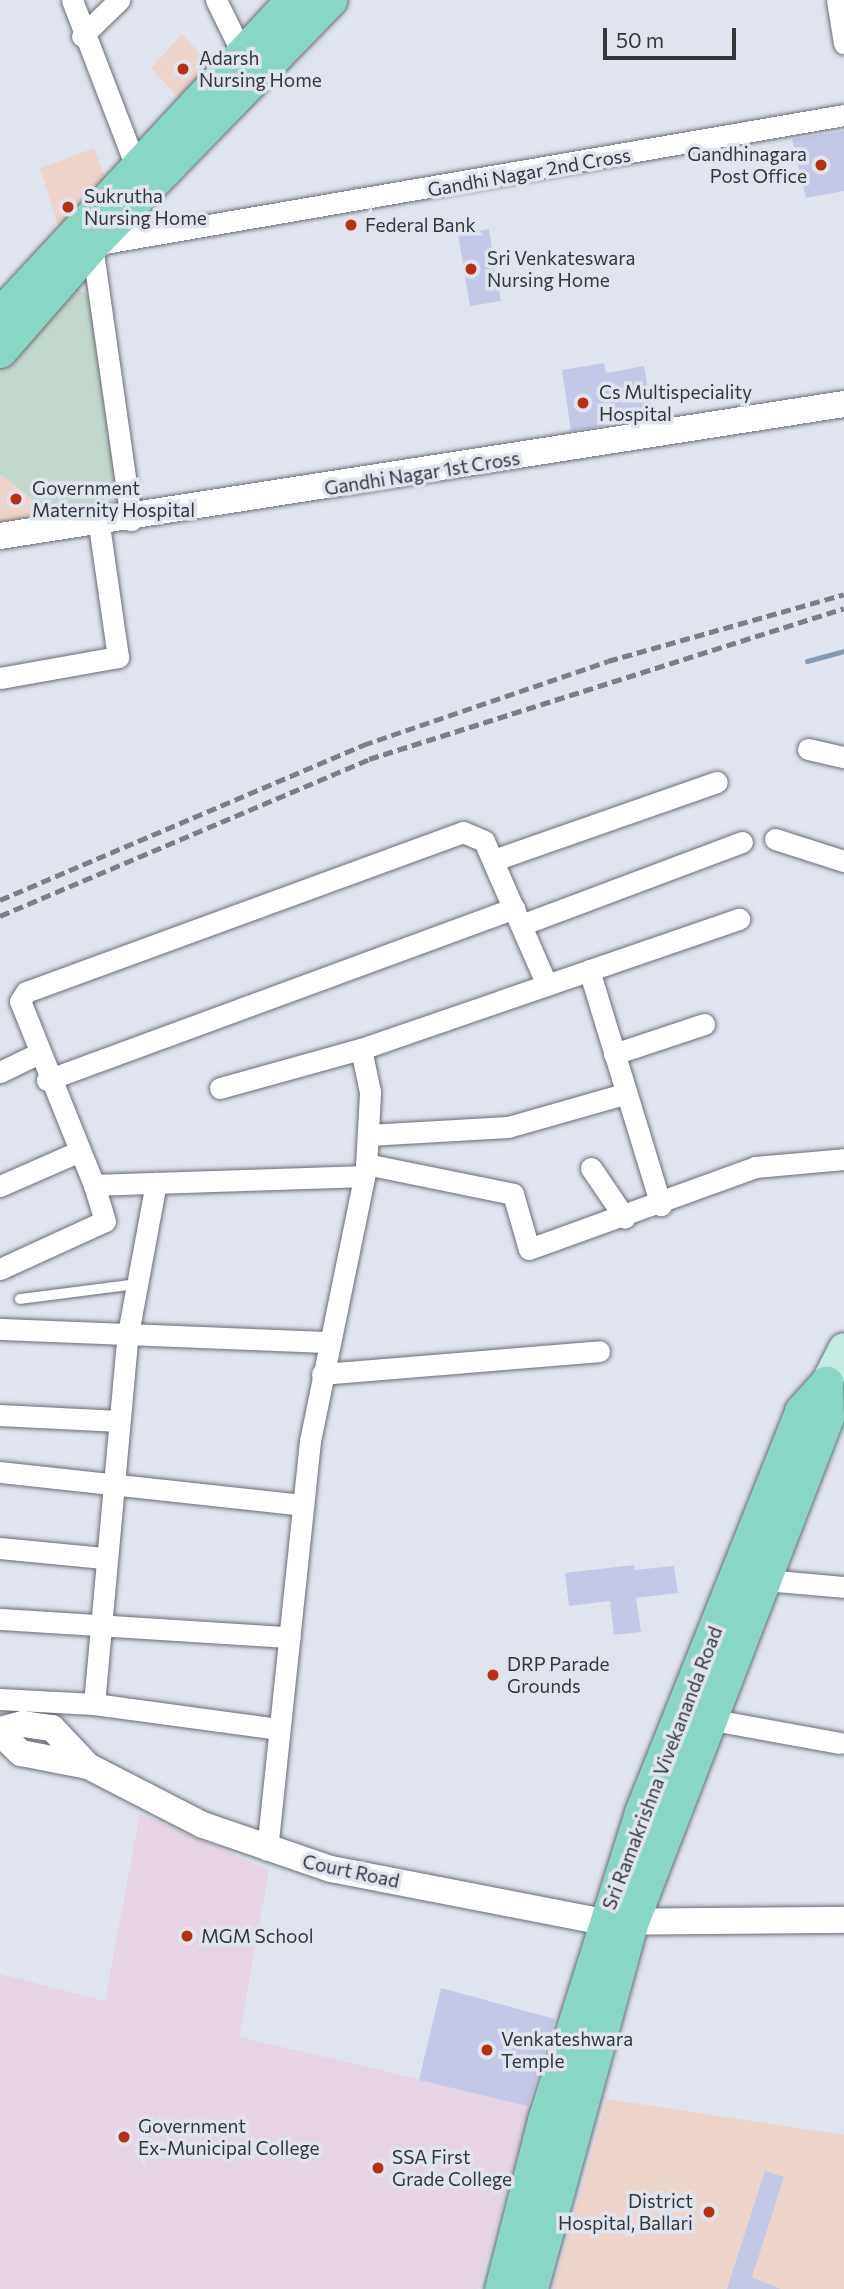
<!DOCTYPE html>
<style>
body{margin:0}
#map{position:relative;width:844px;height:2289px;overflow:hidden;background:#dfe4ef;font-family:Commissioner,sans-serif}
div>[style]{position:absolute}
.education>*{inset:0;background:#e6d3e3}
.medical>*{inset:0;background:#ecd4cb}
.green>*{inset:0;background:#c3d8cc}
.stream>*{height:5px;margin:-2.5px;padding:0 2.5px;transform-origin:2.5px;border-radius:2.5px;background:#869bb3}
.building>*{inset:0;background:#c4c8e7}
.roads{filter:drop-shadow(0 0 2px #696d77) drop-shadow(0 0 2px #696d77)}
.service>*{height:10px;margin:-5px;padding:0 5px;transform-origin:5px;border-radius:5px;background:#fff}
.minor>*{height:21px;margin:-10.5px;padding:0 10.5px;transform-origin:10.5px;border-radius:10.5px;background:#fff}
.tertiary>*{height:26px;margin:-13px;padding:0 13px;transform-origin:13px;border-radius:13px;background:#fff}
.secondary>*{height:30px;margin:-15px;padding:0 15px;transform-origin:15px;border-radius:15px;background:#c3ebe1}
.primary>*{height:33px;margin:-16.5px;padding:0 16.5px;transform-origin:16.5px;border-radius:16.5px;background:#87d7c4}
.rail>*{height:5px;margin-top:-2.5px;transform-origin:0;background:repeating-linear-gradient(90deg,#7b7e85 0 10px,transparent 0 15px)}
.dots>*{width:19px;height:19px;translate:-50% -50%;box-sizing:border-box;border:4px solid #dfe4ef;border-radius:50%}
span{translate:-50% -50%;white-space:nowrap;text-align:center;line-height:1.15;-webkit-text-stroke:7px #dfe4ef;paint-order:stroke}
.poi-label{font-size:19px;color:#34363a}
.left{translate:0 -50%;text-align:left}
.right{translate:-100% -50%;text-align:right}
.street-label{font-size:19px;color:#34363a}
.scale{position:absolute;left:603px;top:28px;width:133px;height:32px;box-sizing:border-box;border:4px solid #34363a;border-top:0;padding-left:9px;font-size:21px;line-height:24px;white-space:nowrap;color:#34363a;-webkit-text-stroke:5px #dfe4ef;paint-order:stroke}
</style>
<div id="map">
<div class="education">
<div style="clip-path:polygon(140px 1814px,269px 1870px,239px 2037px,532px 2106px,478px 2289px,0 2289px,0 1974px,105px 2001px)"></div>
</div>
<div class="medical">
<div style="clip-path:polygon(182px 34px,216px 71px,182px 102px,151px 68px)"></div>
<div style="clip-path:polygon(94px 148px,108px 184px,59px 229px,40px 168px)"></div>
<div style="clip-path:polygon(0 474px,65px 524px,0 531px)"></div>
<div style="clip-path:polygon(607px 2099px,844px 2135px,844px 2289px,553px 2289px)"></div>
</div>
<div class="green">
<div style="clip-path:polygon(71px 284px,92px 298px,126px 517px,65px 524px,0 474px,0 368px)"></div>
</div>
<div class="stream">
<div style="left:807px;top:661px;width:38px;rotate:-15deg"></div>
</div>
<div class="building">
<div style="clip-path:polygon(844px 131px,844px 191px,806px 198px,792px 139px)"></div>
<div style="clip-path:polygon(489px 229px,501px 301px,470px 306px,458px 234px)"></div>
<div style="clip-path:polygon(604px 363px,606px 373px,644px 366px,653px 417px,571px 431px,562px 370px)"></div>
<div style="clip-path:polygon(634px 1565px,634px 1570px,674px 1566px,678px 1593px,636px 1598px,641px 1632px,614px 1635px,610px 1601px,569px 1606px,565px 1573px)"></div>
<div style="clip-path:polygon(441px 1988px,555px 2019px,528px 2106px,419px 2080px)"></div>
<div style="clip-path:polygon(765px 2171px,784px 2177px,752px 2277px,781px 2289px,727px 2289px)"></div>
</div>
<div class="roads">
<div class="service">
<div style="left:20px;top:1299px;width:118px;rotate:-7.3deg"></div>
</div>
<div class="minor">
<div style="left:72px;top:0;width:190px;rotate:69deg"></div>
<div style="left:216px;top:0;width:59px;rotate:63.9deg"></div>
<div style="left:837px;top:0;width:44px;rotate:80.8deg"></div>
<div style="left:82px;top:36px;width:52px;rotate:-44.2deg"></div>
<div style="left:92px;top:245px;width:278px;rotate:81.9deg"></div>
<div style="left:93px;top:245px;width:762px;rotate:-9.82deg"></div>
<div style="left:0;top:678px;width:120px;rotate:-10.1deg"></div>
<div style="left:118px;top:657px;width:133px;rotate:-98.2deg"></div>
<div style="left:808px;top:749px;width:37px;rotate:13deg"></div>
<div style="left:775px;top:839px;width:72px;rotate:17.7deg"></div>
<div style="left:494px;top:860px;width:236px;rotate:-19.3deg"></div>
<div style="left:521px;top:925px;width:236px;rotate:-20.6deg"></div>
<div style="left:589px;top:970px;width:246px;rotate:73deg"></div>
<div style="left:614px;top:1054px;width:95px;rotate:-18.4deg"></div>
<div style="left:0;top:1072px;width:41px;rotate:-25.9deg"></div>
<div style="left:47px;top:1080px;width:498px;rotate:-20.2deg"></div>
<div style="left:220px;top:1088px;width:146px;rotate:-15.5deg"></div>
<div style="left:361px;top:1049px;width:400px;rotate:-19deg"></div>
<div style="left:368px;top:1135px;width:140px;rotate:-3.3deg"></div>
<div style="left:508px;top:1127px;width:121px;rotate:-15.9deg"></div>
<div style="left:366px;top:1164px;width:150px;rotate:11.5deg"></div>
<div style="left:513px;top:1194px;width:57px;rotate:73.8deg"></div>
<div style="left:529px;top:1249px;width:240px;rotate:-19.9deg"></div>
<div style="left:755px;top:1167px;width:89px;rotate:-5.1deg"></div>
<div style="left:591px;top:1168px;width:60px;rotate:55.8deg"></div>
<div style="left:364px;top:1176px;width:270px;rotate:178.1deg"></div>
<div style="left:94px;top:1185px;width:198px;rotate:-111.9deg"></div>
<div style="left:20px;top:1001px;width:11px;rotate:-56deg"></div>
<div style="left:26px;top:992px;width:465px;rotate:-20.1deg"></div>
<div style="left:463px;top:832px;width:23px;rotate:23deg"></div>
<div style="left:484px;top:841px;width:157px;rotate:66.4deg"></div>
<div style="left:0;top:1186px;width:85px;rotate:-23.6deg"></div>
<div style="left:0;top:1269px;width:115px;rotate:-24.6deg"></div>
<div style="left:105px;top:1221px;width:38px;rotate:-107deg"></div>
<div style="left:0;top:1329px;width:328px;rotate:2.3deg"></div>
<div style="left:322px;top:1374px;width:278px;rotate:-4.7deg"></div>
<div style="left:0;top:1415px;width:119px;rotate:2.9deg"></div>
<div style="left:0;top:1472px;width:305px;rotate:6.2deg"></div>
<div style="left:0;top:1548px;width:104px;rotate:5.5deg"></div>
<div style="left:764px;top:1580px;width:80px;rotate:5deg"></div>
<div style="left:0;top:1619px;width:290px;rotate:3.6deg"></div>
<div style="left:0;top:1699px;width:94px;rotate:3deg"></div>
<div style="left:94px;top:1704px;width:187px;rotate:7.7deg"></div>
<div style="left:94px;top:1704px;width:366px;rotate:-84.8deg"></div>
<div style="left:127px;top:1339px;width:159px;rotate:-79.5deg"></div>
<div style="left:708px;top:1719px;width:134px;rotate:10.3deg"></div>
<div style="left:267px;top:1850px;width:411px;rotate:-84deg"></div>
<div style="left:310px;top:1441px;width:280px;rotate:-78.4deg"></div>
<div style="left:366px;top:1167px;width:75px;rotate:-86.9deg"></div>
<div style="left:370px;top:1092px;width:44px;rotate:-101.8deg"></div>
</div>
<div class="tertiary">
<div style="left:0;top:536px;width:854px;rotate:-8.89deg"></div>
<div style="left:0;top:1730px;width:24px;rotate:-15deg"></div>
<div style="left:23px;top:1724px;width:29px;rotate:8deg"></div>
<div style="left:52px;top:1728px;width:52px;rotate:46.5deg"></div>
<div style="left:0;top:1733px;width:29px;rotate:44deg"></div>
<div style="left:21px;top:1753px;width:68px;rotate:11deg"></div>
<div style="left:88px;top:1766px;width:129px;rotate:27.2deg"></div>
<div style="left:203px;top:1825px;width:135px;rotate:19deg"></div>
<div style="left:331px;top:1869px;width:277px;rotate:11deg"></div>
<div style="left:603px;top:1922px;width:241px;rotate:-0.5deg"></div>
</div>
<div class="secondary">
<div style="left:826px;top:1383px;width:39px;rotate:-63deg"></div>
</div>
<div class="primary">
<div style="left:0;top:314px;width:429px;rotate:-47.1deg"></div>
<div style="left:0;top:351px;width:140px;rotate:-49deg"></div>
<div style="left:92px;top:245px;width:342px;rotate:-45.8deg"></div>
<div style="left:501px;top:2289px;width:174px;rotate:-75.7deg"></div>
<div style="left:544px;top:2120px;width:323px;rotate:-72.5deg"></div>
<div style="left:641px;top:1812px;width:432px;rotate:-68.2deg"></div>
<div style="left:801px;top:1411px;width:38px;rotate:-48deg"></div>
<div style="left:531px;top:2289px;width:378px;rotate:-74.7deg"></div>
<div style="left:631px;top:1924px;width:544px;rotate:-68.86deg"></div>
<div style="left:827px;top:1417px;width:34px;rotate:-92deg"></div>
</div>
</div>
<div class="rail">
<div style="left:0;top:900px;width:395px;rotate:-23.1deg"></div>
<div style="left:363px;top:745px;width:259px;rotate:-18.9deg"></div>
<div style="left:608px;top:661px;width:245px;rotate:-15.8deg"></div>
<div style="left:0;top:916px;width:401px;rotate:-23deg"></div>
<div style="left:369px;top:759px;width:498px;rotate:-17.6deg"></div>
</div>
<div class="dots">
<div style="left:183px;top:69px;background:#ba300c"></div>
<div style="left:821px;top:165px;background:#ba300c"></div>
<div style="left:68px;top:207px;background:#ba300c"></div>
<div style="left:351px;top:225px;background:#ba300c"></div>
<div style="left:471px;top:269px;background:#ba300c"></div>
<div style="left:583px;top:403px;background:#ba300c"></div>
<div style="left:16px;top:499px;background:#ba300c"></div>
<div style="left:493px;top:1675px;background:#ba300c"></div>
<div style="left:187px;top:1936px;background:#ba300c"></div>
<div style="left:487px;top:2050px;background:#ba300c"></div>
<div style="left:124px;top:2137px;background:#ba300c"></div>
<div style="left:378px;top:2168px;background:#ba300c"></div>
<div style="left:709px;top:2212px;background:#ba300c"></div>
</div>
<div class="poi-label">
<span class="left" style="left:199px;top:69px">Adarsh<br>Nursing Home</span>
<span class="right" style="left:807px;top:165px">Gandhinagara<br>Post Office</span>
<span class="left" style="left:84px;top:207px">Sukrutha<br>Nursing Home</span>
<span class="left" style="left:365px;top:225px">Federal Bank</span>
<span class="left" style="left:487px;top:269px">Sri Venkateswara<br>Nursing Home</span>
<span class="left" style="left:599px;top:403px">Cs Multispeciality<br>Hospital</span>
<span class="left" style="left:32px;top:499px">Government<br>Maternity Hospital</span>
<span class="left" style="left:507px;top:1675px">DRP Parade<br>Grounds</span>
<span class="left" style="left:201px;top:1936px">MGM School</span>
<span class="left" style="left:501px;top:2050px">Venkateshwara<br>Temple</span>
<span class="left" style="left:138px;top:2137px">Government<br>Ex-Municipal College</span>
<span class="left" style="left:392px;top:2168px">SSA First<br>Grade College</span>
<span class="right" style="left:693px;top:2212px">District<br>Hospital, Ballari</span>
</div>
<div class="street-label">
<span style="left:529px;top:172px;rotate:-10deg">Gandhi Nagar 2nd Cross</span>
<span style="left:422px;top:473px;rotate:-9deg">Gandhi Nagar 1st Cross</span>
<span style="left:662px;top:1768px;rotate:-69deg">Sri Ramakrishna Vivekananda Road</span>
<span style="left:351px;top:1871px;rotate:12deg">Court Road</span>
</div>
<div class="scale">50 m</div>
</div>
